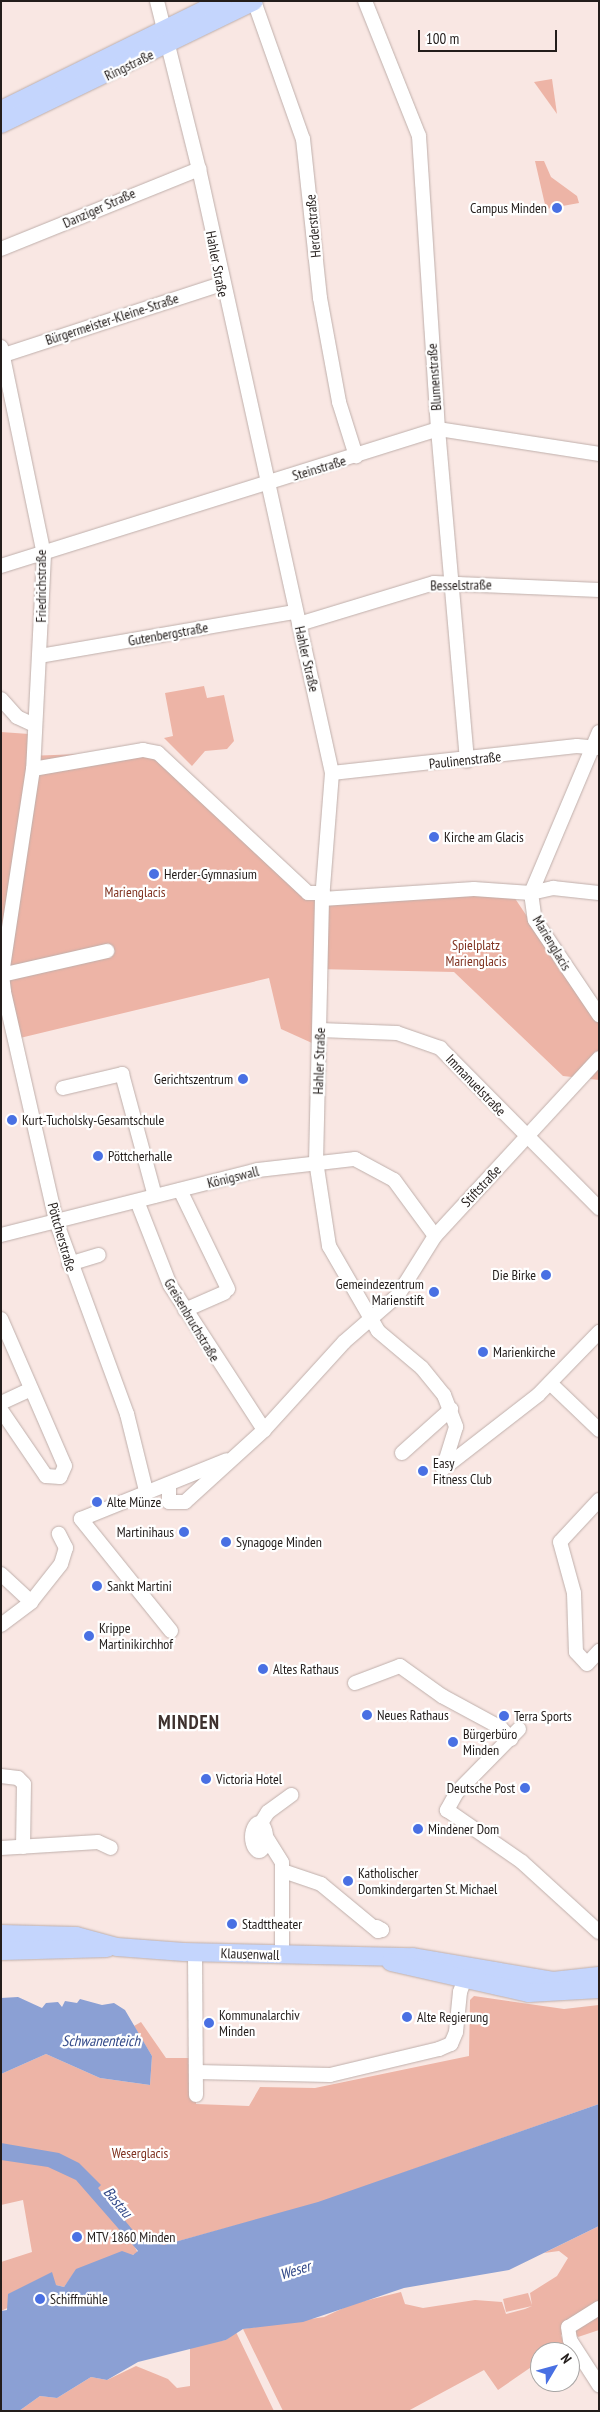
<!DOCTYPE html>
<meta charset="utf-8">
<style>
body{margin:0}
#map{position:relative;width:600px;height:2412px;overflow:hidden;background:#f9e7e3;font-family:"PT Sans Narrow",sans-serif}
div>[style]{position:absolute}
.green>*{inset:0;background:#edb4a6}
.water>*{inset:0;background:#8ba0d4}
.roads{filter:drop-shadow(0 0 1px #bfafab) drop-shadow(0 0 1px #bfafab)}
.minor>*{height:14px;margin:-7px;padding:0 7px;transform-origin:7px;border-radius:7px;background:#fff}
.minor>.ring{margin:-7px;padding:0;box-sizing:content-box;background:none;border:14px solid #fff;border-radius:50%}
.major>*{height:18px;margin:-9px;padding:0 9px;transform-origin:9px;border-radius:9px;background:#c4d5fd}
.dots>*{width:14px;height:14px;translate:-50% -50%;box-sizing:border-box;border:2px solid #fff;border-radius:50%}
span{translate:-50% -50%;white-space:nowrap;text-align:center;line-height:1.15;-webkit-text-stroke:4.5px #fff;paint-order:stroke}
.street-label{font-size:14px;color:#231d1b}
.poi-label{font-size:14px;color:#231d1b}
.right{translate:-100% -50%;text-align:right}
.left{translate:0 -50%;text-align:left}
.park-label{font-size:14px;color:#803422}
.water-label{font-size:15px;color:#334a89;font-style:italic}
.district-label{font-size:19px;color:#3e312e;font-weight:700;letter-spacing:1px}
.frame{position:absolute;inset:0;border:2px solid #231d1b;pointer-events:none}
.north{position:absolute;left:530px;top:2342px;width:50px;height:50px;box-sizing:border-box;background:#fff;border:1px solid #a7a5a4;border-radius:50%;rotate:53deg;font-size:14px;font-weight:700;line-height:20px;text-align:center;color:#231d1b}
.north::after{content:'';display:block;margin:auto;width:18px;height:22px;background:#4970e3;clip-path:polygon(50% 0,100% 100%,50% 72%,0 100%)}
.scale{position:absolute;left:418px;top:30px;width:139px;height:22px;box-sizing:border-box;border:2px solid #231d1b;border-top:0;padding-left:6px;font-size:15px;line-height:18px;white-space:nowrap;color:#231d1b;-webkit-text-stroke:4px #fff;paint-order:stroke}
</style>
<div id="map">
<div class="green">
<div style="clip-path:polygon(552px 79px,557px 114px,534px 82px)"></div>
<div style="clip-path:polygon(535px 161px,544px 161px,551px 177px,577px 196px,579px 203px,546px 209px)"></div>
<div style="clip-path:polygon(204px 686px,207px 698px,224px 695px,234px 741px,227px 749px,205px 751px,192px 766px,164px 738px,173px 736px,165px 693px)"></div>
<div style="clip-path:polygon(1px 732px,29px 734px,28px 756px,159px 751px,306px 897px,510px 891px,599px 1024px,599px 1080px,563px 1076px,454px 972px,316px 969px,312px 1043px,281px 1029px,269px 978px,20px 1038px,1px 1001px)"></div>
<div style="clip-path:polygon(474px 1996px,564px 2009px,599px 2005px,599px 2104px,318px 2203px,164px 2245px,140px 2239px,133px 2244px,138px 2253px,72px 2276px,64px 2287px,56px 2285px,1px 2311px,1px 2262px,32px 2252px,23px 2200px,1px 2205px,1px 2074px,46px 2054px,100px 2078px,150px 2085px,152px 2056px,134px 2026px,141px 2022px,166px 2058px,196px 2058px,196px 2104px,249px 2106px,260px 2087px,315px 2088px,469px 2056px,470px 2000px)"></div>
<div style="clip-path:polygon(599px 2226px,599px 2330px,578px 2337px,570px 2328px,561px 2335px,564px 2344px,552px 2352px,540px 2352px,540px 2361px,498px 2390px,484px 2370px,408px 2411px,283px 2411px,243px 2329px,324px 2317px,352px 2304px,401px 2292px,405px 2304px,423px 2308px,475px 2300px,502px 2302px,506px 2314px,525px 2309px,532px 2306px,506px 2312px,503px 2299px,528px 2293px,532px 2305px,530px 2293px,557px 2276px,568px 2258px,559px 2251px,544px 2253px)"></div>
<div style="clip-path:polygon(236px 2332px,274px 2411px,19px 2411px,40px 2396px,57px 2398px,91px 2377px,107px 2380px,136px 2366px,168px 2379px,177px 2388px,190px 2386px,190px 2346px,226px 2340px)"></div>
</div>
<div class="water">
<div style="clip-path:polygon(18px 1997px,42px 2008px,46px 2003px,58px 2002px,62px 2007px,65px 2001px,77px 2003px,80px 1999px,102px 2005px,114px 2003px,125px 2010px,152px 2056px,150px 2085px,100px 2078px,46px 2054px,1px 2074px,1px 1998px)"></div>
<div style="clip-path:polygon(599px 2104px,599px 2226px,509px 2270px,404px 2288px,303px 2322px,243px 2329px,226px 2340px,138px 2362px,107px 2380px,91px 2377px,57px 2398px,40px 2396px,19px 2411px,1px 2411px,1px 2311px,7px 2310px,8px 2294px,52px 2272px,56px 2285px,64px 2287px,76px 2269px,122px 2251px,133px 2255px,138px 2251px,76px 2180px,48px 2167px,1px 2160px,1px 2143px,59px 2153px,79px 2163px,101px 2185px,98px 2188px,141px 2240px,164px 2245px,318px 2202px)"></div>
</div>
<div class="roads">
<div class="minor">
<div style="left:157px;top:1px;width:173px;rotate:76deg"></div>
<div style="left:199px;top:169px;width:618px;rotate:77.58deg"></div>
<div style="left:332px;top:773px;width:126px;rotate:94.5deg"></div>
<div style="left:322px;top:899px;width:262px;rotate:91.3deg"></div>
<div style="left:316px;top:1161px;width:86px;rotate:81.3deg"></div>
<div style="left:329px;top:1246px;width:98px;rotate:60deg"></div>
<div style="left:378px;top:1331px;width:57px;rotate:40.1deg"></div>
<div style="left:422px;top:1368px;width:35px;rotate:51deg"></div>
<div style="left:444px;top:1395px;width:34px;rotate:69deg"></div>
<div style="left:456px;top:1427px;width:44px;rotate:107.2deg"></div>
<div style="left:254px;top:1px;width:146px;rotate:70.5deg"></div>
<div style="left:303px;top:139px;width:160px;rotate:83.9deg"></div>
<div style="left:320px;top:298px;width:106px;rotate:79.6deg"></div>
<div style="left:339px;top:402px;width:57px;rotate:72.5deg"></div>
<div style="left:365px;top:1px;width:145px;rotate:68.2deg"></div>
<div style="left:419px;top:136px;width:294px;rotate:86.3deg"></div>
<div style="left:438px;top:429px;width:333px;rotate:85deg"></div>
<div style="left:1px;top:249px;width:214px;rotate:-22deg"></div>
<div style="left:1px;top:347px;width:212px;rotate:78.3deg"></div>
<div style="left:44px;top:555px;width:214px;rotate:92.9deg"></div>
<div style="left:33px;top:769px;width:208px;rotate:98.6deg"></div>
<div style="left:2px;top:975px;width:17px;rotate:83deg"></div>
<div style="left:4px;top:992px;width:235px;rotate:77.2deg"></div>
<div style="left:56px;top:1221px;width:206px;rotate:69.8deg"></div>
<div style="left:127px;top:1414px;width:79px;rotate:76.1deg"></div>
<div style="left:4px;top:355px;width:228px;rotate:-18.1deg"></div>
<div style="left:1px;top:566px;width:458px;rotate:-17.4deg"></div>
<div style="left:438px;top:429px;width:163px;rotate:8.8deg"></div>
<div style="left:299px;top:624px;width:141px;rotate:-16.9deg"></div>
<div style="left:434px;top:583px;width:165px;rotate:2.4deg"></div>
<div style="left:40px;top:656px;width:259px;rotate:-9.8deg"></div>
<div style="left:1px;top:699px;width:24px;rotate:48deg"></div>
<div style="left:17px;top:717px;width:19px;rotate:25deg"></div>
<div style="left:599px;top:732px;width:175px;rotate:112.9deg"></div>
<div style="left:531px;top:893px;width:27px;rotate:82deg"></div>
<div style="left:535px;top:920px;width:115px;rotate:56deg"></div>
<div style="left:33px;top:769px;width:112px;rotate:-9.8deg"></div>
<div style="left:143px;top:750px;width:15px;rotate:11deg"></div>
<div style="left:158px;top:753px;width:205px;rotate:43deg"></div>
<div style="left:308px;top:893px;width:15px"></div>
<div style="left:332px;top:773px;width:246px;rotate:-6.3deg"></div>
<div style="left:577px;top:746px;width:22px;rotate:5deg"></div>
<div style="left:531px;top:893px;width:23px;rotate:-13deg"></div>
<div style="left:553px;top:888px;width:46px;rotate:6.2deg"></div>
<div style="left:322px;top:899px;width:152px;rotate:-3.8deg"></div>
<div style="left:474px;top:889px;width:57px;rotate:4deg"></div>
<div style="left:1px;top:975px;width:109px;rotate:-12.8deg"></div>
<div style="left:320px;top:1030px;width:77px;rotate:2.2deg"></div>
<div style="left:397px;top:1033px;width:46px;rotate:19.2deg"></div>
<div style="left:440px;top:1048px;width:226px;rotate:45.2deg"></div>
<div style="left:63px;top:1088px;width:61px;rotate:-13.3deg"></div>
<div style="left:122px;top:1074px;width:126px;rotate:74.9deg"></div>
<div style="left:180px;top:1190px;width:110px;rotate:64.1deg"></div>
<div style="left:137px;top:1201px;width:90px;rotate:68.6deg"></div>
<div style="left:170px;top:1285px;width:173px;rotate:57deg"></div>
<div style="left:1px;top:1235px;width:265px;rotate:-14.2deg"></div>
<div style="left:258px;top:1170px;width:98px;rotate:-6.5deg"></div>
<div style="left:355px;top:1159px;width:44px;rotate:28.3deg"></div>
<div style="left:394px;top:1180px;width:69px;rotate:53.8deg"></div>
<div style="left:69px;top:1264px;width:31px;rotate:-17deg"></div>
<div style="left:185px;top:1310px;width:43px;rotate:-23.6deg"></div>
<div style="left:1px;top:1319px;width:160px;rotate:66.5deg"></div>
<div style="left:65px;top:1466px;width:12px;rotate:114deg"></div>
<div style="left:60px;top:1477px;width:14px;rotate:-176deg"></div>
<div style="left:46px;top:1476px;width:80px;rotate:-124.3deg"></div>
<div style="left:550px;top:1383px;width:68px;rotate:43.8deg"></div>
<div style="left:1px;top:1403px;width:33px;rotate:-25deg"></div>
<div style="left:402px;top:1453px;width:66px;rotate:-41.9deg"></div>
<div style="left:444px;top:1468px;width:119px;rotate:-37.8deg"></div>
<div style="left:538px;top:1395px;width:88px;rotate:-45.9deg"></div>
<div style="left:169px;top:1484px;width:18px;rotate:90deg"></div>
<div style="left:169px;top:1502px;width:16px"></div>
<div style="left:185px;top:1502px;width:107px;rotate:-42.3deg"></div>
<div style="left:264px;top:1430px;width:119px;rotate:-47.7deg"></div>
<div style="left:344px;top:1342px;width:72px;rotate:-41deg"></div>
<div style="left:398px;top:1295px;width:70px;rotate:-57.9deg"></div>
<div style="left:435px;top:1236px;width:242px;rotate:-47.3deg"></div>
<div style="left:599px;top:1500px;width:57px;rotate:132.9deg"></div>
<div style="left:560px;top:1542px;width:53px;rotate:74.6deg"></div>
<div style="left:574px;top:1593px;width:59px;rotate:88.1deg"></div>
<div style="left:576px;top:1652px;width:16px;rotate:47deg"></div>
<div style="left:587px;top:1664px;width:18px;rotate:-47deg"></div>
<div style="left:1px;top:1574px;width:41px;rotate:43deg"></div>
<div style="left:1px;top:1625px;width:38px;rotate:-37deg"></div>
<div style="left:31px;top:1602px;width:48px;rotate:-51.7deg"></div>
<div style="left:61px;top:1564px;width:17px;rotate:-73deg"></div>
<div style="left:66px;top:1548px;width:16px;rotate:-117deg"></div>
<div style="left:171px;top:1631px;width:144px;rotate:-128.8deg"></div>
<div style="left:81px;top:1519px;width:157px;rotate:-22deg"></div>
<div style="left:355px;top:1683px;width:48px;rotate:-20.7deg"></div>
<div style="left:400px;top:1666px;width:52px;rotate:35.5deg"></div>
<div style="left:442px;top:1696px;width:67px;rotate:28.5deg"></div>
<div style="left:501px;top:1728px;width:15px;rotate:48deg"></div>
<div style="left:519px;top:1729px;width:88px;rotate:134.5deg"></div>
<div style="left:457px;top:1792px;width:21px;rotate:119deg"></div>
<div style="left:447px;top:1810px;width:91px;rotate:34.7deg"></div>
<div style="left:522px;top:1862px;width:104px;rotate:42.3deg"></div>
<div style="left:1px;top:1776px;width:17px;rotate:7deg"></div>
<div style="left:18px;top:1778px;width:8px;rotate:45deg"></div>
<div style="left:24px;top:1784px;width:63px;rotate:90.9deg"></div>
<div style="left:261px;top:1823px;width:13px;rotate:-58deg"></div>
<div style="left:268px;top:1812px;width:29px;rotate:-36deg"></div>
<div class="ring" style="left:252px;top:1823px;width:-2px;height:-2px"></div>
<div style="left:263px;top:1832px;width:36px;rotate:58deg"></div>
<div style="left:282px;top:1863px;width:92px;rotate:90deg"></div>
<div style="left:1px;top:1848px;width:97px;rotate:-3.5deg"></div>
<div style="left:98px;top:1842px;width:14px;rotate:25deg"></div>
<div style="left:283px;top:1871px;width:40px;rotate:18.9deg"></div>
<div style="left:321px;top:1884px;width:74px;rotate:39.5deg"></div>
<div style="left:378px;top:1931px;width:4px;rotate:-14deg"></div>
<div style="left:382px;top:1930px;width:6px;rotate:-149deg"></div>
<div style="left:195px;top:1952px;width:143px;rotate:89.6deg"></div>
<div style="left:196px;top:2072px;width:134px;rotate:1.3deg"></div>
<div style="left:330px;top:2075px;width:112px;rotate:-13.4deg"></div>
<div style="left:439px;top:2049px;width:13px;rotate:-23deg"></div>
<div style="left:451px;top:2044px;width:13px;rotate:-67deg"></div>
<div style="left:456px;top:2032px;width:40px;rotate:-84.3deg"></div>
<div style="left:460px;top:1992px;width:23px;rotate:-70deg"></div>
<div style="left:599px;top:2308px;width:36px;rotate:148deg"></div>
<div style="left:568px;top:2327px;width:13px;rotate:81deg"></div>
<div style="left:570px;top:2340px;width:54px;rotate:57.2deg"></div>
</div>
<div class="major">
<div style="left:1px;top:110px;width:247px;rotate:-26.2deg"></div>
<div style="left:1px;top:124px;width:281px;rotate:-25.9deg"></div>
<div style="left:1px;top:1934px;width:75px;rotate:1.5deg"></div>
<div style="left:76px;top:1936px;width:42px;rotate:15deg"></div>
<div style="left:117px;top:1947px;width:67px;rotate:4.3deg"></div>
<div style="left:184px;top:1952px;width:229px;rotate:1.3deg"></div>
<div style="left:413px;top:1957px;width:142px;rotate:9.7deg"></div>
<div style="left:553px;top:1981px;width:46px;rotate:-6.2deg"></div>
<div style="left:1px;top:1951px;width:106px;rotate:-1.6deg"></div>
<div style="left:391px;top:1962px;width:141px;rotate:12.7deg"></div>
<div style="left:529px;top:1993px;width:70px;rotate:-3.3deg"></div>
</div>
</div>
<div class="dots">
<div style="left:557px;top:208px;background:#4970e3"></div>
<div style="left:434px;top:837px;background:#4970e3"></div>
<div style="left:154px;top:874px;background:#4970e3"></div>
<div style="left:243px;top:1079px;background:#4970e3"></div>
<div style="left:12px;top:1120px;background:#4970e3"></div>
<div style="left:98px;top:1156px;background:#4970e3"></div>
<div style="left:546px;top:1275px;background:#4970e3"></div>
<div style="left:434px;top:1292px;background:#4970e3"></div>
<div style="left:483px;top:1352px;background:#4970e3"></div>
<div style="left:423px;top:1471px;background:#4970e3"></div>
<div style="left:97px;top:1502px;background:#4970e3"></div>
<div style="left:184px;top:1532px;background:#4970e3"></div>
<div style="left:226px;top:1542px;background:#4970e3"></div>
<div style="left:97px;top:1586px;background:#4970e3"></div>
<div style="left:89px;top:1636px;background:#4970e3"></div>
<div style="left:263px;top:1669px;background:#4970e3"></div>
<div style="left:367px;top:1715px;background:#4970e3"></div>
<div style="left:504px;top:1716px;background:#4970e3"></div>
<div style="left:453px;top:1742px;background:#4970e3"></div>
<div style="left:206px;top:1779px;background:#4970e3"></div>
<div style="left:525px;top:1788px;background:#4970e3"></div>
<div style="left:418px;top:1829px;background:#4970e3"></div>
<div style="left:348px;top:1881px;background:#4970e3"></div>
<div style="left:232px;top:1924px;background:#4970e3"></div>
<div style="left:407px;top:2017px;background:#4970e3"></div>
<div style="left:209px;top:2023px;background:#4970e3"></div>
<div style="left:77px;top:2237px;background:#4970e3"></div>
<div style="left:40px;top:2299px;background:#4970e3"></div>
</div>
<div class="street-label">
<span style="left:129px;top:65px;rotate:-26deg">Ringstraße</span>
<span style="left:99px;top:208px;rotate:-24deg">Danziger Straße</span>
<span style="left:313px;top:226px;rotate:-95deg">Herderstraße</span>
<span style="left:217px;top:264px;rotate:79deg">Hahler Straße</span>
<span style="left:112px;top:319px;rotate:-18deg">Bürgermeister-Kleine-Straße</span>
<span style="left:434px;top:377px;rotate:-94deg">Blumenstraße</span>
<span style="left:319px;top:468px;rotate:-17deg">Steinstraße</span>
<span style="left:461px;top:585px;rotate:-1deg">Besselstraße</span>
<span style="left:41px;top:586px;rotate:-90deg">Friedrichstraße</span>
<span style="left:168px;top:634px;rotate:-10deg">Gutenbergstraße</span>
<span style="left:307px;top:659px;rotate:77deg">Hahler Straße</span>
<span style="left:465px;top:760px;rotate:-6deg">Paulinenstraße</span>
<span style="left:552px;top:943px;rotate:59deg">Marienglacis</span>
<span style="left:319px;top:1061px;rotate:-88deg">Hahler Straße</span>
<span style="left:476px;top:1085px;rotate:46deg">Immanuelstraße</span>
<span style="left:233px;top:1177px;rotate:-14deg">Königswall</span>
<span style="left:481px;top:1186px;rotate:-47deg">Stiftstraße</span>
<span style="left:62px;top:1237px;rotate:74deg">Pöttcherstraße</span>
<span style="left:192px;top:1320px;rotate:59deg">Greisenbruchstraße</span>
<span style="left:250px;top:1954px;rotate:2deg">Klausenwall</span>
</div>
<div class="poi-label">
<span class="right" style="left:547px;top:208px">Campus Minden</span>
<span class="left" style="left:444px;top:837px">Kirche am Glacis</span>
<span class="left" style="left:164px;top:874px">Herder-Gymnasium</span>
<span class="right" style="left:233px;top:1079px">Gerichtszentrum</span>
<span class="left" style="left:22px;top:1120px">Kurt-Tucholsky-Gesamtschule</span>
<span class="left" style="left:108px;top:1156px">Pöttcherhalle</span>
<span class="right" style="left:536px;top:1275px">Die Birke</span>
<span class="right" style="left:424px;top:1292px">Gemeindezentrum<br>Marienstift</span>
<span class="left" style="left:493px;top:1352px">Marienkirche</span>
<span class="left" style="left:433px;top:1471px">Easy<br>Fitness Club</span>
<span class="left" style="left:107px;top:1502px">Alte Münze</span>
<span class="right" style="left:174px;top:1532px">Martinihaus</span>
<span class="left" style="left:236px;top:1542px">Synagoge Minden</span>
<span class="left" style="left:107px;top:1586px">Sankt Martini</span>
<span class="left" style="left:99px;top:1636px">Krippe<br>Martinikirchhof</span>
<span class="left" style="left:273px;top:1669px">Altes Rathaus</span>
<span class="left" style="left:377px;top:1715px">Neues Rathaus</span>
<span class="left" style="left:514px;top:1716px">Terra Sports</span>
<span class="left" style="left:463px;top:1742px">Bürgerbüro<br>Minden</span>
<span class="left" style="left:216px;top:1779px">Victoria Hotel</span>
<span class="right" style="left:515px;top:1788px">Deutsche Post</span>
<span class="left" style="left:428px;top:1829px">Mindener Dom</span>
<span class="left" style="left:358px;top:1881px">Katholischer<br>Domkindergarten St. Michael</span>
<span class="left" style="left:242px;top:1924px">Stadttheater</span>
<span class="left" style="left:219px;top:2023px">Kommunalarchiv<br>Minden</span>
<span class="left" style="left:417px;top:2017px">Alte Regierung</span>
<span class="left" style="left:87px;top:2237px">MTV 1860 Minden</span>
<span class="left" style="left:50px;top:2299px">Schiffmühle</span>
</div>
<div class="park-label">
<span style="left:135px;top:892px">Marienglacis</span>
<span style="left:476px;top:953px">Spielplatz<br>Marienglacis</span>
<span style="left:140px;top:2153px">Weserglacis</span>
</div>
<div class="water-label">
<span style="left:101px;top:2041px">Schwanenteich</span>
<span style="left:118px;top:2202px;rotate:50deg">Bastau</span>
<span style="left:295px;top:2270px;rotate:-17deg">Weser</span>
</div>
<div class="district-label">
<span style="left:189px;top:1723px">MINDEN</span>
</div>
<div class="frame"></div>
<div class="north">N</div>
<div class="scale">100 m</div>
</div>
